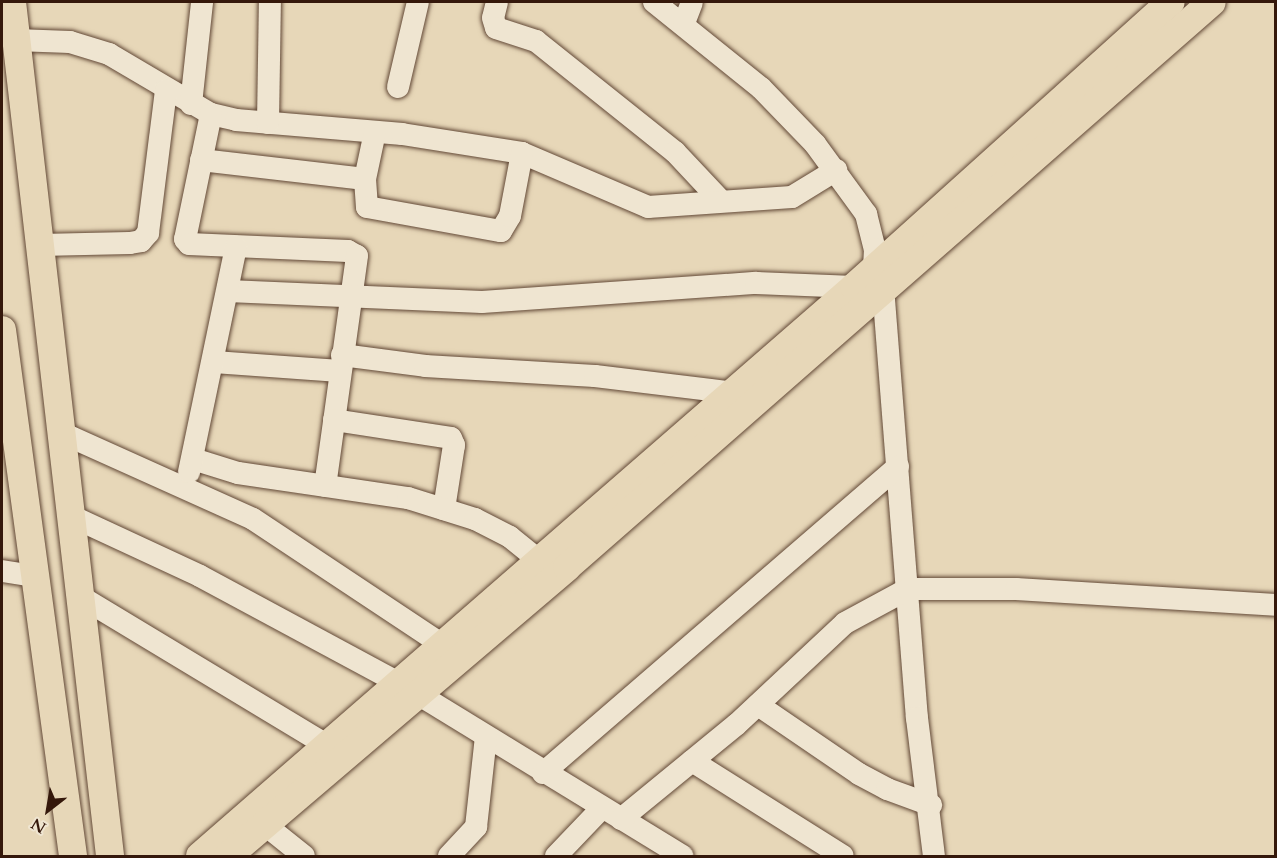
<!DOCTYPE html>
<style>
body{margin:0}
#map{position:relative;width:1277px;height:858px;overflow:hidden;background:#e7d7b8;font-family:Cardo,serif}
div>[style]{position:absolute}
.roads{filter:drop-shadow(0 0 2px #624836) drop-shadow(0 0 2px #624836)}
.minor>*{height:22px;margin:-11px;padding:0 11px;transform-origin:11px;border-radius:11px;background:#efe5d1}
.major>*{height:28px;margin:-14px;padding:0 14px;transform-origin:14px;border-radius:14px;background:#e7d7b8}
span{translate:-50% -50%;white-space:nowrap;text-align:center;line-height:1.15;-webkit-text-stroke:4.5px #efe5d1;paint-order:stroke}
.frame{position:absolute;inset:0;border:3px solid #35180b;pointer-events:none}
.north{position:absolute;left:18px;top:780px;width:60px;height:60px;-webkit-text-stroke:4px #efe5d1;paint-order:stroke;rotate:211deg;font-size:16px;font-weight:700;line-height:24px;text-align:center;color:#35180b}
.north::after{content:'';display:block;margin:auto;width:21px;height:27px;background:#35180b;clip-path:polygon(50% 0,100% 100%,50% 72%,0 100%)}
</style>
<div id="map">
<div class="roads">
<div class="minor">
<div style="left:497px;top:2px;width:16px;rotate:104deg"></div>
<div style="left:493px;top:18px;width:10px;rotate:73deg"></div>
<div style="left:496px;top:28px;width:42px;rotate:18deg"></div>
<div style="left:536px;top:41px;width:178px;rotate:38.6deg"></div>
<div style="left:675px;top:152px;width:66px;rotate:46.8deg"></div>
<div style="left:654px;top:2px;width:137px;rotate:38.8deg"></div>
<div style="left:761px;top:88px;width:78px;rotate:46deg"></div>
<div style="left:815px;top:144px;width:87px;rotate:53.9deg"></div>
<div style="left:866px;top:214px;width:36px;rotate:76deg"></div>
<div style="left:875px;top:249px;width:18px;rotate:93deg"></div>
<div style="left:684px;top:23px;width:22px;rotate:-69deg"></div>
<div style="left:16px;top:40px;width:54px;rotate:2.1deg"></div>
<div style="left:70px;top:42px;width:41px;rotate:17.1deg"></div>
<div style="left:109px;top:54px;width:118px;rotate:30.5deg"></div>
<div style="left:211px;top:114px;width:26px;rotate:13deg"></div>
<div style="left:236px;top:120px;width:167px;rotate:4.8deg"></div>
<div style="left:402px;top:134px;width:121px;rotate:9deg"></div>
<div style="left:522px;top:153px;width:137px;rotate:23.2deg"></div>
<div style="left:648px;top:207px;width:144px;rotate:-4deg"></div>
<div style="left:792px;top:197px;width:52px;rotate:-31.5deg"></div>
<div style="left:398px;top:87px;width:87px;rotate:-76.8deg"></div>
<div style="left:191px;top:104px;width:103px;rotate:-83.8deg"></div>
<div style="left:211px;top:114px;width:128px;rotate:101.7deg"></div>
<div style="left:185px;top:239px;width:6px;rotate:51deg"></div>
<div style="left:189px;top:244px;width:159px;rotate:2.5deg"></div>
<div style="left:348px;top:251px;width:10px;rotate:29deg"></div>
<div style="left:357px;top:256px;width:232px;rotate:97.9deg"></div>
<div style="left:268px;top:123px;width:121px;rotate:-89.1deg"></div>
<div style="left:375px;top:132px;width:48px;rotate:102deg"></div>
<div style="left:365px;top:179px;width:28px;rotate:86deg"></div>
<div style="left:367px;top:207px;width:136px;rotate:10.2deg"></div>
<div style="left:501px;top:231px;width:17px;rotate:-59deg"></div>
<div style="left:510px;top:216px;width:64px;rotate:-79.2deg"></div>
<div style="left:201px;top:160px;width:165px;rotate:6.6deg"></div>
<div style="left:40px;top:245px;width:90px;rotate:-1.3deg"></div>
<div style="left:130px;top:243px;width:11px;rotate:-10deg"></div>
<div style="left:141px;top:241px;width:11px;rotate:-49deg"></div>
<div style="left:148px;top:233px;width:144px;rotate:-82.8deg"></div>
<div style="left:883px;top:287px;width:432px;rotate:85.5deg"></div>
<div style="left:917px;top:718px;width:139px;rotate:83deg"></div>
<div style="left:228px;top:291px;width:254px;rotate:2.5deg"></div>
<div style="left:482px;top:302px;width:275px;rotate:-4deg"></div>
<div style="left:756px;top:283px;width:98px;rotate:2.3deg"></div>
<div style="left:342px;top:355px;width:84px;rotate:7.5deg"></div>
<div style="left:425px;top:366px;width:170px;rotate:3.4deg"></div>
<div style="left:595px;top:376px;width:134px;rotate:6.9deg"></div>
<div style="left:214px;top:362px;width:126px;rotate:4.1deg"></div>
<div style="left:334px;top:420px;width:118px;rotate:8.7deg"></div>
<div style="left:451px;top:438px;width:8px;rotate:67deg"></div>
<div style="left:454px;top:445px;width:65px;rotate:98.9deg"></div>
<div style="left:62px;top:433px;width:209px;rotate:24.2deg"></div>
<div style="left:253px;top:519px;width:228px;rotate:33.6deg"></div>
<div style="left:193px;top:459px;width:47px;rotate:17.3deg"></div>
<div style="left:238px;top:473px;width:172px;rotate:8.4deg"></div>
<div style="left:408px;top:498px;width:70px;rotate:17.4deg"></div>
<div style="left:475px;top:519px;width:39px;rotate:27deg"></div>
<div style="left:510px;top:537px;width:35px;rotate:39deg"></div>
<div style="left:189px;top:472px;width:230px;rotate:-78.2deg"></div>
<div style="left:71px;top:516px;width:142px;rotate:24.9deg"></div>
<div style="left:200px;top:576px;width:226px;rotate:28.3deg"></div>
<div style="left:2px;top:571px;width:32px;rotate:9deg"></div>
<div style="left:81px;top:597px;width:286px;rotate:31.1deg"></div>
<div style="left:418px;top:694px;width:310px;rotate:31.5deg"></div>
<div style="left:758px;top:705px;width:122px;rotate:34.3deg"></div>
<div style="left:859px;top:774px;width:32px;rotate:28deg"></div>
<div style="left:887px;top:789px;width:47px;rotate:20deg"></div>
<div style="left:692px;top:761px;width:178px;rotate:32.2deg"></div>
<div style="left:543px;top:773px;width:469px;rotate:-40.8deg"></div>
<div style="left:621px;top:819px;width:149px;rotate:-39.3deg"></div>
<div style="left:736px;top:725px;width:149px;rotate:-43.1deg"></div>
<div style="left:845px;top:623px;width:72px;rotate:-28.4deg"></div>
<div style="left:908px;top:589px;width:108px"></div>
<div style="left:1016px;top:589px;width:260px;rotate:3.5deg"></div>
<div style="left:264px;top:824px;width:51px;rotate:38.7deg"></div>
<div style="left:449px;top:856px;width:40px;rotate:-47deg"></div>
<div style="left:476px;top:827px;width:91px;rotate:-83.7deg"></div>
<div style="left:556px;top:856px;width:64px;rotate:-46.3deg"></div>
</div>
<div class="major">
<div style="left:12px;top:2px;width:860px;rotate:83.45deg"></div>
<div style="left:2px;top:330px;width:531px;rotate:82.31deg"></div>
<div style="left:200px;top:856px;width:867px;rotate:-41.02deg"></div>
<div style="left:854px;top:287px;width:426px;rotate:-42deg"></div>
<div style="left:228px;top:856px;width:445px;rotate:-40.4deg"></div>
<div style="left:567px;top:567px;width:857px;rotate:-41.22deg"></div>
</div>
</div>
<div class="frame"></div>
<div class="north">N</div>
</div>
